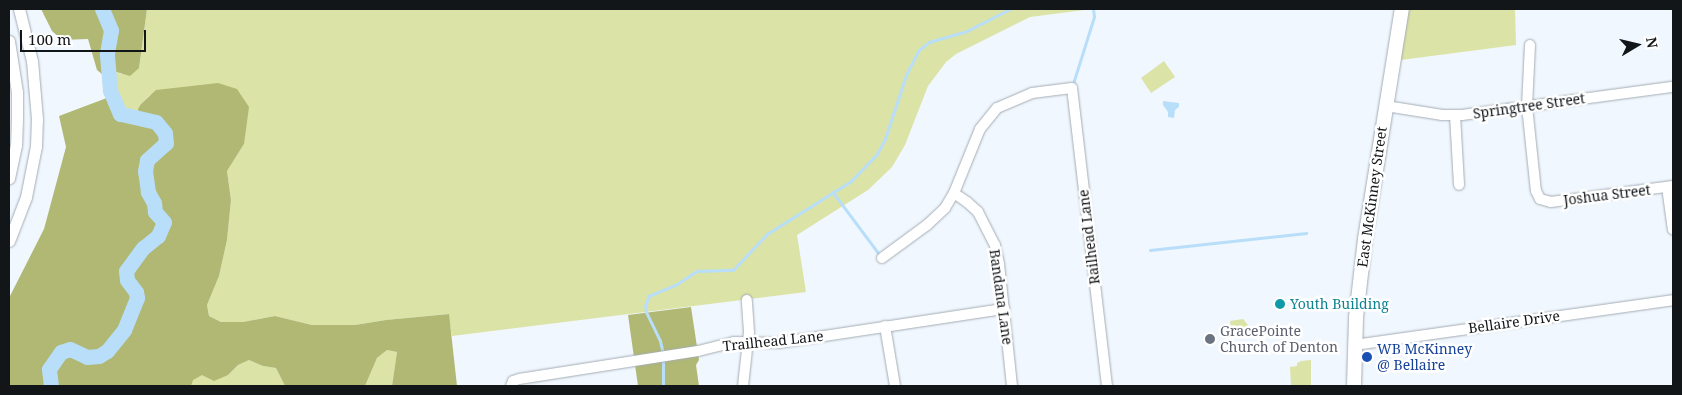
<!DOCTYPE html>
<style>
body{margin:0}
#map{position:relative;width:1682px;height:395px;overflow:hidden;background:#f0f7fe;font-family:"Noto Serif",serif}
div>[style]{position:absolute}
.green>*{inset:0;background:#dbe3a6}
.forest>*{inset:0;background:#b0b873}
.water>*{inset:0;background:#b8def9}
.stream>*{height:2.5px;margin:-1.25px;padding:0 1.25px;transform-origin:1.25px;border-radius:1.25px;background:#b8def9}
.river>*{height:15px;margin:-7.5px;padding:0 7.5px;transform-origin:7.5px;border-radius:7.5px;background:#b8def9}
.roads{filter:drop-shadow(0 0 1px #a4acb4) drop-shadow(0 0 1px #a4acb4)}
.minor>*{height:10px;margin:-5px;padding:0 5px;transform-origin:5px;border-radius:5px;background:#fff}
.tertiary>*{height:11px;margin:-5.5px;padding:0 5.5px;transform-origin:5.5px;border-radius:5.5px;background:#fff}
.secondary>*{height:14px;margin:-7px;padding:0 7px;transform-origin:7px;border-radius:7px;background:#fff}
.dots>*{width:14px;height:14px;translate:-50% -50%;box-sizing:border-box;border:2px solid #fff;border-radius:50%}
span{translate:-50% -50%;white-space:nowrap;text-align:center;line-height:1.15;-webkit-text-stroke:5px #fff;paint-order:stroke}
.street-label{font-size:14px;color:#131619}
.culture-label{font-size:14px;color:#0d838f}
.left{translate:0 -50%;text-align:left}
.worship-label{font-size:14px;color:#5b616d}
.transit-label{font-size:14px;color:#164399}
.frame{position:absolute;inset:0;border:10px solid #131619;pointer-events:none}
.north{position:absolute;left:1612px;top:20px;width:50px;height:50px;-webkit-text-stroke:4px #fff;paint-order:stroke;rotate:81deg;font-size:14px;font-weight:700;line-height:20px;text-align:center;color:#131619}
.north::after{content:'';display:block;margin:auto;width:18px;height:22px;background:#131619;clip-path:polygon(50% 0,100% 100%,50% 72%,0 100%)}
.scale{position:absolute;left:20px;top:30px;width:126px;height:22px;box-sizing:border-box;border:2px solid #131619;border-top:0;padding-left:6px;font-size:15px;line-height:18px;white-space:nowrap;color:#131619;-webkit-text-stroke:4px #fff;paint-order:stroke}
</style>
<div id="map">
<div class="green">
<div style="clip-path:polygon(147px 9px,1092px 9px,1030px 17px,956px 54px,946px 62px,928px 86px,905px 145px,892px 167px,868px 190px,797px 235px,806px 292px,452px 336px,448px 314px,386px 320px,355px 325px,312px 325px,275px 316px,243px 322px,221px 322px,209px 316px,207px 305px,219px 276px,227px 240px,231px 200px,227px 171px,244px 144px,150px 95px,141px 104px,139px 115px,141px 120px,120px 114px,112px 96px,108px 73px,113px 71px,121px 74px,139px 68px)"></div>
<div style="clip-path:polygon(1402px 9px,1515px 9px,1516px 45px,1393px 61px)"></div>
<div style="clip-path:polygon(1164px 61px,1175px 77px,1151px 93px,1141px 78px)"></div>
<div style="clip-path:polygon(1243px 319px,1248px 325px,1259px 333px,1236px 336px,1231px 330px,1230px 321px)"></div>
<div style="clip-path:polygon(387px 350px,397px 352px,392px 386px,365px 386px,377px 358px)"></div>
<div style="clip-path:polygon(249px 360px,263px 366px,276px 368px,285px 386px,191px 386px,192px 380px,202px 374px,228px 375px,238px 365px)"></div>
<div style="clip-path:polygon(1311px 360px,1311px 385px,1291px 385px,1290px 367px,1297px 366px,1297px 363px,1301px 361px)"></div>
</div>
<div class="forest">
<div style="clip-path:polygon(41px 9px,147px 9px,139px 68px,130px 76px,113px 71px,103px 75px,97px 70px,88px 39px,62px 40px,52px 31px)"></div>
<div style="clip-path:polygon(218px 83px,237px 89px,249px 107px,244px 144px,227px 171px,231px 200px,227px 240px,219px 276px,207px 305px,209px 316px,221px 322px,243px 322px,275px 316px,312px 325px,355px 325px,386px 320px,449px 314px,457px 386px,392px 386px,397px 352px,387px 350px,377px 358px,365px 386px,285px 386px,276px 368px,263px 366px,249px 360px,238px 365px,228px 375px,214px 381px,202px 375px,193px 380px,191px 386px,9px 386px,9px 298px,44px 229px,66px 147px,59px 116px,112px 96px,120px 114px,140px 120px,138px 109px,141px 104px,156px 90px)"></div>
<div style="clip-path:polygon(691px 307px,699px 360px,696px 365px,699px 386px,638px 386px,628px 315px)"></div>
</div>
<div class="water">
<div style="clip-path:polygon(1163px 101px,1179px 103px,1179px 107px,1175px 110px,1174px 118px,1168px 117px,1168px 112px,1163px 105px)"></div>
</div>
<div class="stream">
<div style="left:1072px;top:87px;width:73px;rotate:-72.6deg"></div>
<div style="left:1094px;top:17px;width:8px;rotate:-97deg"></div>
<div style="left:833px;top:192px;width:79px;rotate:53.3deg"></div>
<div style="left:1150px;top:250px;width:157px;rotate:-6.2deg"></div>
<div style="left:663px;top:354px;width:13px;rotate:-103deg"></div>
<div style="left:660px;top:341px;width:32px;rotate:-116deg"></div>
<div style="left:646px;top:312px;width:6px;rotate:-99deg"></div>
<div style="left:645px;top:306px;width:11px;rotate:-68deg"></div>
<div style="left:649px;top:296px;width:30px;rotate:-23deg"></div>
<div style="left:677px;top:284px;width:24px;rotate:-33deg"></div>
<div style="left:697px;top:271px;width:36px;rotate:-2deg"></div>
<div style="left:733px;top:270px;width:50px;rotate:-46.6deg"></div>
<div style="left:767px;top:234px;width:99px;rotate:-32.2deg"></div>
<div style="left:851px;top:181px;width:37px;rotate:-46deg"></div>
<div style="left:877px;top:154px;width:17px;rotate:-62deg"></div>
<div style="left:885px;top:139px;width:67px;rotate:-71.8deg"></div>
<div style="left:906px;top:75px;width:27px;rotate:-63deg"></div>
<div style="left:918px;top:51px;width:14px;rotate:-39deg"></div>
<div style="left:929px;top:42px;width:37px;rotate:-16deg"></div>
<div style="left:965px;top:32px;width:51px;rotate:-27.1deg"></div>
<div style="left:663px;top:386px;width:26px;rotate:-90deg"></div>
</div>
<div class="river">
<div style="left:51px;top:386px;width:17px;rotate:-97deg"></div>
<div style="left:49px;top:369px;width:21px;rotate:-55deg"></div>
<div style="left:61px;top:352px;width:9px;rotate:-18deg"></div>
<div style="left:70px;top:349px;width:19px;rotate:25deg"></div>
<div style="left:87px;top:357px;width:12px;rotate:-5deg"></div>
<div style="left:99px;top:356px;width:9px;rotate:-32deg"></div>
<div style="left:107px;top:351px;width:27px;rotate:-51deg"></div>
<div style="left:124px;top:330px;width:35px;rotate:-68deg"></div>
<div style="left:137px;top:298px;width:6px;rotate:-99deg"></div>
<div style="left:136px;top:292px;width:15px;rotate:-127deg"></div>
<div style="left:127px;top:280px;width:9px;rotate:-96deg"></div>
<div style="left:126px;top:271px;width:29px;rotate:-54deg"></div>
<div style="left:143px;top:248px;width:19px;rotate:-39deg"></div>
<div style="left:158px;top:236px;width:15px;rotate:-67deg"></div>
<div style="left:164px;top:222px;width:13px;rotate:-132deg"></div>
<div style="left:155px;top:212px;width:9px;rotate:-96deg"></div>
<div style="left:154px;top:203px;width:13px;rotate:-119deg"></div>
<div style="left:148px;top:192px;width:21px;rotate:-98deg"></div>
<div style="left:145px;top:171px;width:11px;rotate:-80deg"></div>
<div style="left:147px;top:160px;width:25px;rotate:-42deg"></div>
<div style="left:166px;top:143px;width:10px;rotate:-96deg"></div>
<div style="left:165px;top:133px;width:14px;rotate:-129deg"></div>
<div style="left:156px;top:122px;width:37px;rotate:-167deg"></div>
<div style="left:120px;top:114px;width:26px;rotate:-113deg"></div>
<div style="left:110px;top:90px;width:37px;rotate:-95deg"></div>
<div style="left:107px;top:53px;width:23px;rotate:-80deg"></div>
<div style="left:111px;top:30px;width:23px;rotate:-113deg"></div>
</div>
<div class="roads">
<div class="minor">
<div style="left:1530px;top:45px;width:61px;rotate:92.8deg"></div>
<div style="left:1527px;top:106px;width:85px;rotate:84deg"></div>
<div style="left:1536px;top:191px;width:9px;rotate:63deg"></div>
<div style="left:1540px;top:199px;width:11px;rotate:15deg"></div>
<div style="left:1551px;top:202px;width:123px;rotate:-7.5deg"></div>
<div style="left:1386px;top:106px;width:57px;rotate:9.1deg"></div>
<div style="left:1442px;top:115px;width:20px"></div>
<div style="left:1462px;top:115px;width:213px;rotate:-7.6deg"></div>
<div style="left:1455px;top:115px;width:70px;rotate:86.7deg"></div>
<div style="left:1667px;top:187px;width:43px;rotate:82.1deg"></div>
<div style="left:954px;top:193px;width:16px;rotate:35deg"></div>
<div style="left:967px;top:202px;width:15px;rotate:42deg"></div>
<div style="left:978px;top:212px;width:37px;rotate:63deg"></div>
<div style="left:995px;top:245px;width:19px;rotate:78deg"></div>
<div style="left:999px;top:264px;width:123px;rotate:83.9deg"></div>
<div style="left:882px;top:258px;width:56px;rotate:-36.3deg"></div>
<div style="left:927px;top:225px;width:25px;rotate:-43deg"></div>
<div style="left:945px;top:208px;width:17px;rotate:-59deg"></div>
<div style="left:954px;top:193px;width:69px;rotate:-67.9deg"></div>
<div style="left:980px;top:129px;width:27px;rotate:-51deg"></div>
<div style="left:997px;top:108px;width:38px;rotate:-23deg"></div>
<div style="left:1032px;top:93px;width:40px;rotate:-7.1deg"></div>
<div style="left:1072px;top:88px;width:300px;rotate:83.3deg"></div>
<div style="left:885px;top:326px;width:61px;rotate:80.5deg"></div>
<div style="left:1354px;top:345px;width:322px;rotate:-8deg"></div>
<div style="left:511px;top:386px;width:5px;rotate:-68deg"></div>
<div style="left:513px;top:381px;width:6px;rotate:-18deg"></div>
<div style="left:519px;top:379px;width:181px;rotate:-8.9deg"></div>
<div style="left:698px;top:351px;width:37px;rotate:-14deg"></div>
<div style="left:734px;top:342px;width:44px;rotate:1.3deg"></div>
<div style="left:778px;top:343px;width:229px;rotate:-8.6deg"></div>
<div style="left:743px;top:386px;width:54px;rotate:-83.7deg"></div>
<div style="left:749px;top:332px;width:32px;rotate:-94deg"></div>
</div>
<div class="tertiary">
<div style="left:9px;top:41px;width:52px;rotate:81.1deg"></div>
<div style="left:17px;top:92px;width:27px;rotate:90deg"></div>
<div style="left:17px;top:119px;width:26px;rotate:92deg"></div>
<div style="left:16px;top:145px;width:34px;rotate:102deg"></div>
<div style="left:9px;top:241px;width:47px;rotate:-68.9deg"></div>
<div style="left:26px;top:197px;width:52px;rotate:-78.9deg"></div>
<div style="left:36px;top:146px;width:27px;rotate:-88deg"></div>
<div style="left:37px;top:119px;width:58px;rotate:-94.9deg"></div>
<div style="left:32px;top:61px;width:54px;rotate:-104deg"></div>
</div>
<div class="secondary">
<div style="left:1354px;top:386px;width:69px;rotate:-88.3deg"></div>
<div style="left:1356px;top:317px;width:79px;rotate:-83.4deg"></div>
<div style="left:1365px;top:239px;width:233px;rotate:-80.9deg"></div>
</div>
</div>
<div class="dots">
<div style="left:1280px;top:304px;background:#0f9aa8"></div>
<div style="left:1210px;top:339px;background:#6b7280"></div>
<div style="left:1367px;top:357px;background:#1a4fb4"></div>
</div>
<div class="street-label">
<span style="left:1529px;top:106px;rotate:-8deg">Springtree Street</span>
<span style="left:1607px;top:195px;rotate:-7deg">Joshua Street</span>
<span style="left:1372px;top:197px;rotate:-82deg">East McKinney Street</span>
<span style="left:1089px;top:237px;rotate:-97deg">Railhead Lane</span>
<span style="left:1001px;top:297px;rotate:82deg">Bandana Lane</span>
<span style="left:1514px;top:322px;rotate:-8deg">Bellaire Drive</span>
<span style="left:773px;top:341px;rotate:-6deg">Trailhead Lane</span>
</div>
<div class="culture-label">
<span class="left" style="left:1290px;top:304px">Youth Building</span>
</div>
<div class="worship-label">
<span class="left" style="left:1220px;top:339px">GracePointe<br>Church of Denton</span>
</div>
<div class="transit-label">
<span class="left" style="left:1377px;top:357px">WB McKinney<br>@ Bellaire</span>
</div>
<div class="frame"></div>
<div class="north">N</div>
<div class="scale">100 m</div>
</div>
